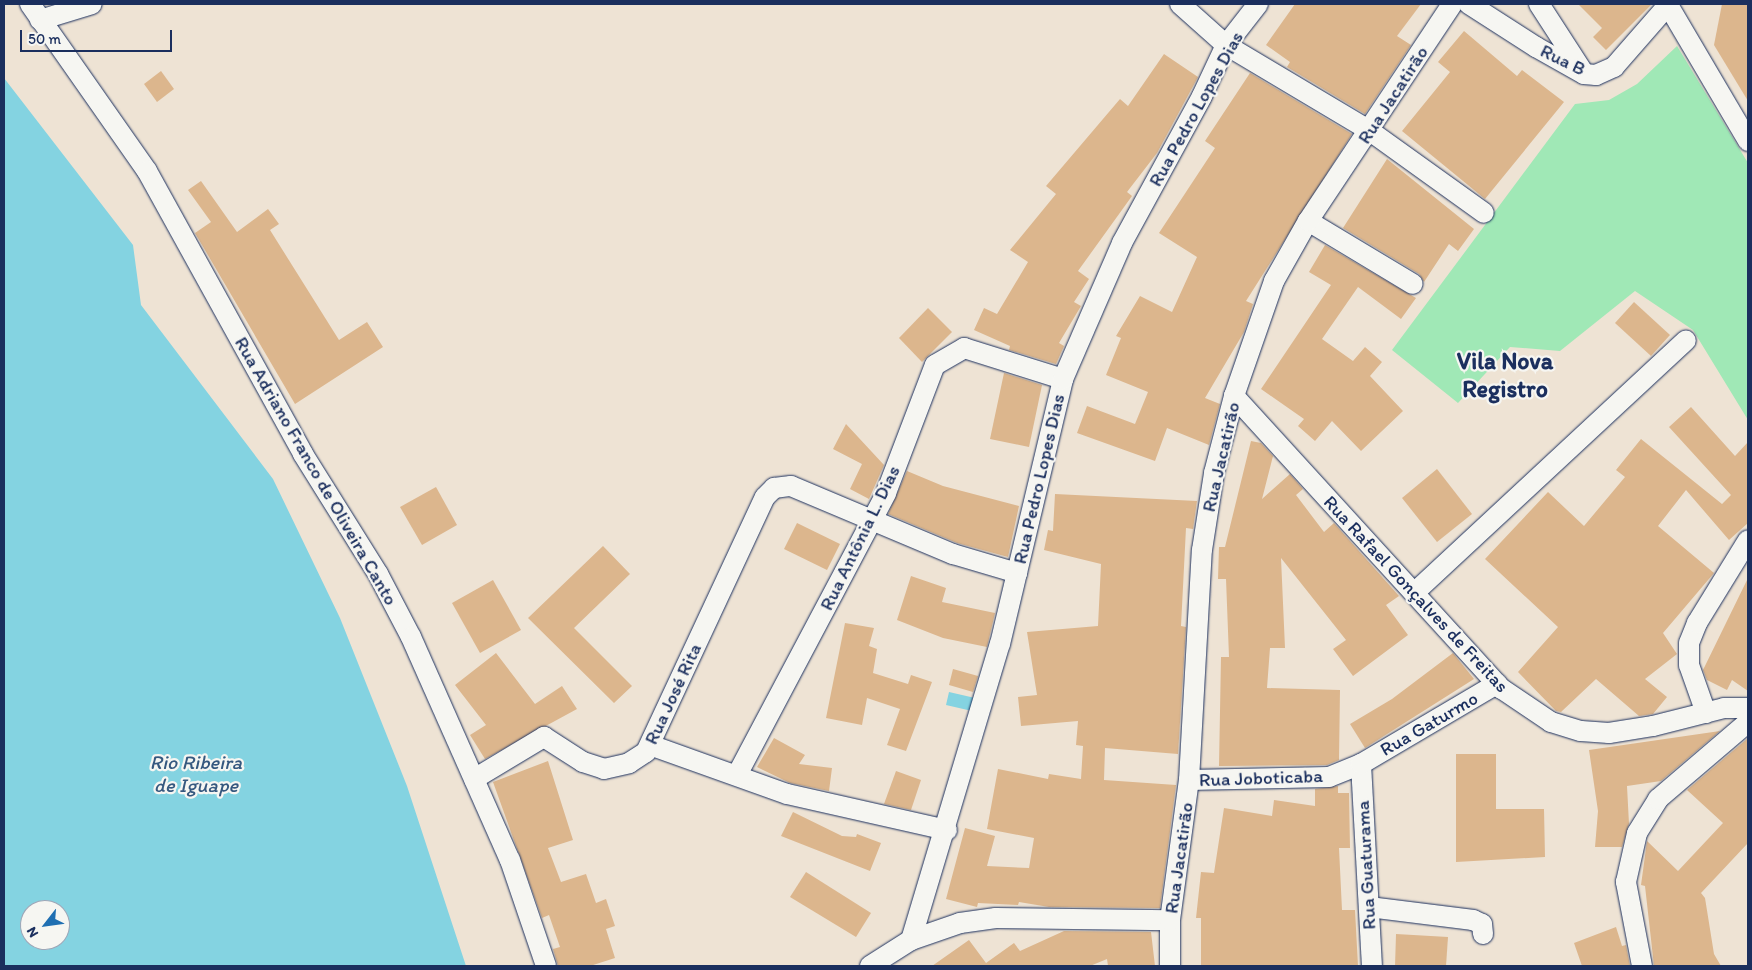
<!DOCTYPE html>
<meta charset="utf-8">
<style>
body{margin:0}
#map{position:relative;width:1752px;height:970px;overflow:hidden;background:#eee3d4;font-family:Itim,sans-serif}
div>[style]{position:absolute}
.green>*{inset:0;background:#a0e8b6}
.water>*{inset:0;background:#84d3e1}
.building>*{inset:0;background:#dcb68d}
.roads{filter:drop-shadow(0 0 1px #1b2f5e) drop-shadow(0 0 1px #1b2f5e)}
.minor>*{height:20px;margin:-10px;padding:0 10px;transform-origin:10px;border-radius:10px;background:#f6f6f2}
span{translate:-50% -50%;white-space:nowrap;text-align:center;line-height:1.15;-webkit-text-stroke:4.5px #f6f6f2;paint-order:stroke}
.street-label{font-size:19px;color:#1b2f5e}
.water-label{font-size:20px;color:#35587f;font-style:italic}
.district-label{font-size:24px;color:#1b2f5e;font-weight:700}
.frame{position:absolute;inset:0;border:5px solid #1b2f5e;pointer-events:none}
.north{position:absolute;left:20px;top:900px;width:50px;height:50px;box-sizing:border-box;background:#f6f6f2;border:1px solid #9ea6b7;border-radius:50%;rotate:240deg;font-size:14px;font-weight:700;line-height:20px;text-align:center;color:#1b2f5e}
.north::after{content:'';display:block;margin:auto;width:18px;height:22px;background:#1f6fb2;clip-path:polygon(50% 0,100% 100%,50% 72%,0 100%)}
.scale{position:absolute;left:20px;top:30px;width:152px;height:22px;box-sizing:border-box;border:2px solid #1b2f5e;border-top:0;padding-left:6px;font-size:15px;line-height:18px;white-space:nowrap;color:#1b2f5e;-webkit-text-stroke:4px #f6f6f2;paint-order:stroke}
</style>
<div id="map">
<div class="green">
<div style="clip-path:polygon(1677px 46px,1748px 163px,1748px 420px,1693px 330px,1635px 291px,1560px 351px,1510px 347px,1458px 403px,1392px 350px,1575px 104px,1609px 100px,1637px 84px)"></div>
</div>
<div class="water">
<div style="clip-path:polygon(evenodd,4px 78px,133px 245px,141px 305px,273px 479px,340px 618px,407px 786px,466px 966px,4px 966px,4px 78px,30px 910px,60px 910px,60px 940px,30px 940px,30px 910px)"></div>
<div style="clip-path:polygon(949px 692px,975px 698px,972px 711px,946px 705px)"></div>
</div>
<div class="building">
<div style="clip-path:polygon(1295px 4px,1421px 4px,1397px 36px,1411px 45px,1365px 114px,1287px 67px,1290px 62px,1266px 45px)"></div>
<div style="clip-path:polygon(1578px 4px,1652px 4px,1606px 50px,1593px 37px,1602px 28px)"></div>
<div style="clip-path:polygon(1722px 4px,1748px 4px,1748px 101px,1714px 45px)"></div>
<div style="clip-path:polygon(1464px 31px,1517px 76px,1522px 70px,1564px 102px,1485px 199px,1402px 131px,1450px 72px,1438px 62px)"></div>
<div style="clip-path:polygon(1164px 54px,1198px 77px,1157px 153px,1127px 192px,1132px 196px,1078px 271px,1089px 279px,1074px 302px,1081px 306px,1059px 343px,1064px 346px,1056px 364px,1009px 350px,1010px 346px,974px 330px,984px 308px,997px 314px,1028px 262px,1010px 250px,1056px 194px,1046px 186px,1120px 99px,1128px 106px)"></div>
<div style="clip-path:polygon(161px 71px,174px 89px,157px 102px,144px 84px)"></div>
<div style="clip-path:polygon(1250px 73px,1352px 134px,1246px 301px,1253px 304px,1244px 332px,1205px 398px,1220px 404px,1209px 445px,1167px 428px,1155px 461px,1077px 433px,1087px 406px,1135px 424px,1148px 392px,1106px 375px,1121px 338px,1116px 336px,1140px 296px,1172px 312px,1197px 257px,1159px 233px,1215px 148px,1205px 141px)"></div>
<div style="clip-path:polygon(1387px 159px,1474px 229px,1458px 251px,1449px 244px,1424px 282px,1419px 274px,1343px 228px)"></div>
<div style="clip-path:polygon(201px 181px,237px 232px,268px 209px,279px 224px,270px 230px,339px 340px,367px 322px,383px 347px,295px 404px,195px 233px,211px 222px,188px 190px)"></div>
<div style="clip-path:polygon(1325px 245px,1416px 298px,1401px 319px,1358px 287px,1322px 339px,1353px 361px,1365px 347px,1382px 362px,1370px 376px,1403px 411px,1361px 451px,1332px 421px,1315px 441px,1298px 426px,1304px 419px,1261px 389px,1331px 285px,1309px 272px)"></div>
<div style="clip-path:polygon(1634px 302px,1670px 335px,1651px 356px,1615px 323px)"></div>
<div style="clip-path:polygon(928px 308px,952px 332px,922px 362px,899px 338px)"></div>
<div style="clip-path:polygon(1004px 373px,1042px 385px,1029px 447px,990px 439px)"></div>
<div style="clip-path:polygon(1691px 407px,1735px 456px,1748px 442px,1748px 523px,1729px 540px,1686px 490px,1658px 526px,1714px 573px,1663px 633px,1677px 654px,1645px 679px,1667px 697px,1653px 714px,1639px 716px,1596px 679px,1561px 712px,1556px 711px,1518px 672px,1558px 627px,1485px 559px,1548px 492px,1584px 526px,1625px 477px,1616px 470px,1641px 439px,1722px 504px,1731px 495px,1669px 427px)"></div>
<div style="clip-path:polygon(846px 424px,884px 465px,869px 499px,850px 489px,862px 464px,833px 449px)"></div>
<div style="clip-path:polygon(1251px 441px,1261px 443px,1273px 456px,1262px 499px,1290px 474px,1303px 489px,1296px 495px,1324px 532px,1334px 523px,1399px 596px,1386px 605px,1408px 635px,1353px 676px,1333px 649px,1346px 640px,1281px 558px,1285px 648px,1270px 648px,1267px 688px,1340px 690px,1339px 760px,1327px 765px,1219px 766px,1221px 657px,1229px 657px,1226px 579px,1218px 579px,1219px 547px,1225px 547px)"></div>
<div style="clip-path:polygon(1437px 469px,1472px 514px,1437px 542px,1402px 498px)"></div>
<div style="clip-path:polygon(907px 471px,943px 486px,1019px 506px,1008px 557px,957px 543px,888px 514px)"></div>
<div style="clip-path:polygon(436px 487px,457px 525px,422px 545px,400px 507px)"></div>
<div style="clip-path:polygon(1055px 494px,1197px 501px,1193px 529px,1186px 528px,1181px 626px,1186px 627px,1178px 754px,1105px 748px,1104px 780px,1176px 785px,1160px 908px,1049px 907px,1019px 902px,1018px 905px,978px 903px,977px 907px,946px 899px,965px 828px,995px 836px,987px 866px,1029px 868px,1034px 838px,987px 829px,998px 769px,1048px 779px,1049px 774px,1081px 779px,1083px 746px,1076px 745px,1078px 721px,1021px 726px,1018px 697px,1037px 695px,1027px 632px,1098px 626px,1101px 564px,1044px 550px,1048px 530px,1053px 531px)"></div>
<div style="clip-path:polygon(797px 523px,840px 544px,827px 570px,784px 549px)"></div>
<div style="clip-path:polygon(603px 546px,630px 574px,574px 628px,632px 686px,614px 703px,528px 618px)"></div>
<div style="clip-path:polygon(911px 576px,946px 588px,942px 602px,995px 613px,987px 647px,943px 638px,897px 620px)"></div>
<div style="clip-path:polygon(1748px 578px,1748px 691px,1732px 680px,1727px 690px,1707px 680px,1703px 670px)"></div>
<div style="clip-path:polygon(493px 580px,521px 630px,480px 653px,452px 603px)"></div>
<div style="clip-path:polygon(845px 623px,874px 628px,869px 646px,877px 649px,873px 673px,908px 684px,911px 675px,932px 682px,906px 751px,887px 745px,900px 709px,867px 698px,862px 725px,826px 718px)"></div>
<div style="clip-path:polygon(496px 653px,535px 704px,562px 686px,577px 709px,485px 759px,470px 735px,486px 725px,455px 685px)"></div>
<div style="clip-path:polygon(1453px 653px,1474px 679px,1365px 748px,1350px 724px,1392px 699px)"></div>
<div style="clip-path:polygon(953px 669px,978px 676px,973px 692px,949px 685px)"></div>
<div style="clip-path:polygon(1720px 731px,1661px 781px,1627px 786px,1629px 824px,1622px 847px,1595px 847px,1598px 811px,1589px 750px)"></div>
<div style="clip-path:polygon(774px 738px,805px 755px,799px 764px,832px 768px,829px 791px,790px 783px,757px 767px)"></div>
<div style="clip-path:polygon(1747px 739px,1748px 843px,1701px 893px,1705px 898px,1714px 954px,1721px 966px,1654px 966px,1645px 886px,1641px 885px,1647px 841px,1678px 871px,1723px 823px,1687px 790px)"></div>
<div style="clip-path:polygon(1456px 754px,1496px 754px,1496px 809px,1544px 809px,1545px 857px,1456px 862px)"></div>
<div style="clip-path:polygon(548px 761px,573px 840px,548px 848px,561px 882px,586px 874px,596px 903px,606px 899px,615px 926px,606px 929px,615px 958px,590px 966px,558px 966px,553px 949px,560px 947px,549px 915px,542px 918px,493px 782px)"></div>
<div style="clip-path:polygon(896px 771px,921px 780px,911px 810px,884px 804px)"></div>
<div style="clip-path:polygon(1338px 786px,1338px 793px,1349px 793px,1350px 848px,1339px 848px,1342px 910px,1355px 910px,1358px 966px,1201px 966px,1201px 918px,1196px 918px,1201px 872px,1214px 873px,1224px 808px,1272px 816px,1274px 800px,1315px 806px,1315px 789px)"></div>
<div style="clip-path:polygon(793px 812px,842px 836px,856px 837px,857px 834px,881px 843px,870px 871px,781px 836px)"></div>
<div style="clip-path:polygon(806px 872px,871px 913px,856px 937px,790px 897px)"></div>
<div style="clip-path:polygon(1616px 927px,1622px 946px,1626px 945px,1630px 966px,1582px 966px,1574px 943px)"></div>
<div style="clip-path:polygon(1064px 931px,1151px 932px,1155px 966px,1108px 966px,1107px 959px,1090px 966px,932px 966px,969px 940px,986px 963px,1014px 943px,1020px 951px)"></div>
<div style="clip-path:polygon(1396px 934px,1448px 937px,1446px 966px,1395px 966px)"></div>
</div>
<div class="roads">
<div class="minor">
<div style="left:30px;top:4px;width:204px;rotate:55deg"></div>
<div style="left:147px;top:171px;width:323px;rotate:61.1deg"></div>
<div style="left:303px;top:454px;width:142px;rotate:58deg"></div>
<div style="left:378px;top:574px;width:71px;rotate:62.4deg"></div>
<div style="left:411px;top:637px;width:244px;rotate:66.1deg"></div>
<div style="left:510px;top:860px;width:112px;rotate:71.2deg"></div>
<div style="left:1180px;top:4px;width:62px;rotate:41.7deg"></div>
<div style="left:1226px;top:45px;width:168px;rotate:30.8deg"></div>
<div style="left:1370px;top:131px;width:140px;rotate:35.7deg"></div>
<div style="left:1469px;top:4px;width:80px;rotate:32.7deg"></div>
<div style="left:1536px;top:47px;width:55px;rotate:29.4deg"></div>
<div style="left:1584px;top:74px;width:12px;rotate:5deg"></div>
<div style="left:1596px;top:75px;width:20px;rotate:-24deg"></div>
<div style="left:1614px;top:67px;width:84px;rotate:-48.9deg"></div>
<div style="left:1539px;top:4px;width:81px;rotate:57.1deg"></div>
<div style="left:1668px;top:5px;width:158px;rotate:59.5deg"></div>
<div style="left:40px;top:20px;width:54px;rotate:-17.1deg"></div>
<div style="left:1308px;top:221px;width:122px;rotate:31deg"></div>
<div style="left:1234px;top:396px;width:397px;rotate:47.6deg"></div>
<div style="left:1502px;top:689px;width:59px;rotate:34deg"></div>
<div style="left:1551px;top:722px;width:31px;rotate:17deg"></div>
<div style="left:1581px;top:731px;width:28px;rotate:4deg"></div>
<div style="left:1609px;top:733px;width:45px;rotate:-9deg"></div>
<div style="left:1653px;top:726px;width:73px;rotate:-14.2deg"></div>
<div style="left:1724px;top:708px;width:24px"></div>
<div style="left:1414px;top:593px;width:371px;rotate:-42.9deg"></div>
<div style="left:1706px;top:713px;width:51px;rotate:-109.5deg"></div>
<div style="left:1689px;top:665px;width:22px;rotate:-90deg"></div>
<div style="left:1689px;top:643px;width:22px;rotate:-68deg"></div>
<div style="left:1697px;top:623px;width:97px;rotate:-58.4deg"></div>
<div style="left:650px;top:745px;width:145px;rotate:19.7deg"></div>
<div style="left:787px;top:794px;width:164px;rotate:12.7deg"></div>
<div style="left:1361px;top:764px;width:202px;rotate:86.9deg"></div>
<div style="left:737px;top:775px;width:319px;rotate:-62.1deg"></div>
<div style="left:886px;top:493px;width:137px;rotate:-69.1deg"></div>
<div style="left:935px;top:365px;width:34px;rotate:-30deg"></div>
<div style="left:964px;top:348px;width:104px;rotate:17.4deg"></div>
<div style="left:474px;top:779px;width:82px;rotate:-31deg"></div>
<div style="left:544px;top:737px;width:46px;rotate:32.7deg"></div>
<div style="left:583px;top:762px;width:22px;rotate:18deg"></div>
<div style="left:604px;top:769px;width:26px;rotate:-13deg"></div>
<div style="left:629px;top:763px;width:20px;rotate:-33deg"></div>
<div style="left:646px;top:752px;width:281px;rotate:-65deg"></div>
<div style="left:765px;top:497px;width:13px;rotate:-45deg"></div>
<div style="left:774px;top:488px;width:17px;rotate:-7deg"></div>
<div style="left:791px;top:486px;width:176px;rotate:22.8deg"></div>
<div style="left:953px;top:554px;width:67px;rotate:16.5deg"></div>
<div style="left:1189px;top:780px;width:140px;rotate:-1.2deg"></div>
<div style="left:1329px;top:777px;width:35px;rotate:-22deg"></div>
<div style="left:1361px;top:764px;width:158px;rotate:-30.5deg"></div>
<div style="left:1369px;top:907px;width:105px;rotate:7.1deg"></div>
<div style="left:1473px;top:920px;width:10px;rotate:24deg"></div>
<div style="left:1482px;top:924px;width:10px;rotate:84deg"></div>
<div style="left:911px;top:940px;width:309px;rotate:-73.3deg"></div>
<div style="left:1000px;top:644px;width:272px;rotate:-76.6deg"></div>
<div style="left:1063px;top:379px;width:148px;rotate:-66.5deg"></div>
<div style="left:1122px;top:243px;width:167px;rotate:-61.4deg"></div>
<div style="left:1202px;top:96px;width:56px;rotate:-64.8deg"></div>
<div style="left:1226px;top:45px;width:52px;rotate:-52deg"></div>
<div style="left:870px;top:966px;width:49px;rotate:-32.4deg"></div>
<div style="left:911px;top:940px;width:52px;rotate:-19.1deg"></div>
<div style="left:960px;top:923px;width:36px;rotate:-8deg"></div>
<div style="left:996px;top:918px;width:174px;rotate:0.7deg"></div>
<div style="left:1170px;top:966px;width:46px;rotate:-90deg"></div>
<div style="left:1170px;top:920px;width:141px;rotate:-82.3deg"></div>
<div style="left:1189px;top:780px;width:230px;rotate:-86.8deg"></div>
<div style="left:1202px;top:550px;width:78px;rotate:-81.1deg"></div>
<div style="left:1214px;top:473px;width:80px;rotate:-75.4deg"></div>
<div style="left:1234px;top:396px;width:122px;rotate:-70.8deg"></div>
<div style="left:1274px;top:281px;width:69px;rotate:-60.5deg"></div>
<div style="left:1308px;top:221px;width:260px;rotate:-56.4deg"></div>
<div style="left:1642px;top:966px;width:86px;rotate:-100.8deg"></div>
<div style="left:1626px;top:882px;width:50px;rotate:-77.3deg"></div>
<div style="left:1637px;top:833px;width:40px;rotate:-58deg"></div>
<div style="left:1658px;top:799px;width:118px;rotate:-40.5deg"></div>
</div>
</div>
<div class="street-label">
<span style="left:1563px;top:60px;rotate:26deg">Rua B</span>
<span style="left:1393px;top:95px;rotate:-57deg">Rua Jacatirão</span>
<span style="left:1196px;top:109px;rotate:-61deg">Rua Pedro Lopes Dias</span>
<span style="left:1221px;top:457px;rotate:-77deg">Rua Jacatirão</span>
<span style="left:316px;top:471px;rotate:60deg">Rua Adriano Franco de Oliveira Canto</span>
<span style="left:1039px;top:479px;rotate:-77deg">Rua Pedro Lopes Dias</span>
<span style="left:860px;top:538px;rotate:-64deg">Rua Antônia L. Dias</span>
<span style="left:1416px;top:594px;rotate:47deg">Rua Rafael Gonçalves de Freitas</span>
<span style="left:673px;top:694px;rotate:-65deg">Rua José Rita</span>
<span style="left:1429px;top:724px;rotate:-30deg">Rua Gaturmo</span>
<span style="left:1261px;top:778px;rotate:-2deg">Rua Joboticaba</span>
<span style="left:1179px;top:858px;rotate:-82deg">Rua Jacatirão</span>
<span style="left:1366px;top:865px;rotate:-93deg">Rua Guaturama</span>
</div>
<div class="water-label">
<span style="left:196px;top:774px">Rio Ribeira<br>de Iguape</span>
</div>
<div class="district-label">
<span style="left:1505px;top:375px">Vila Nova<br>Registro</span>
</div>
<div class="frame"></div>
<div class="north">N</div>
<div class="scale">50 m</div>
</div>
